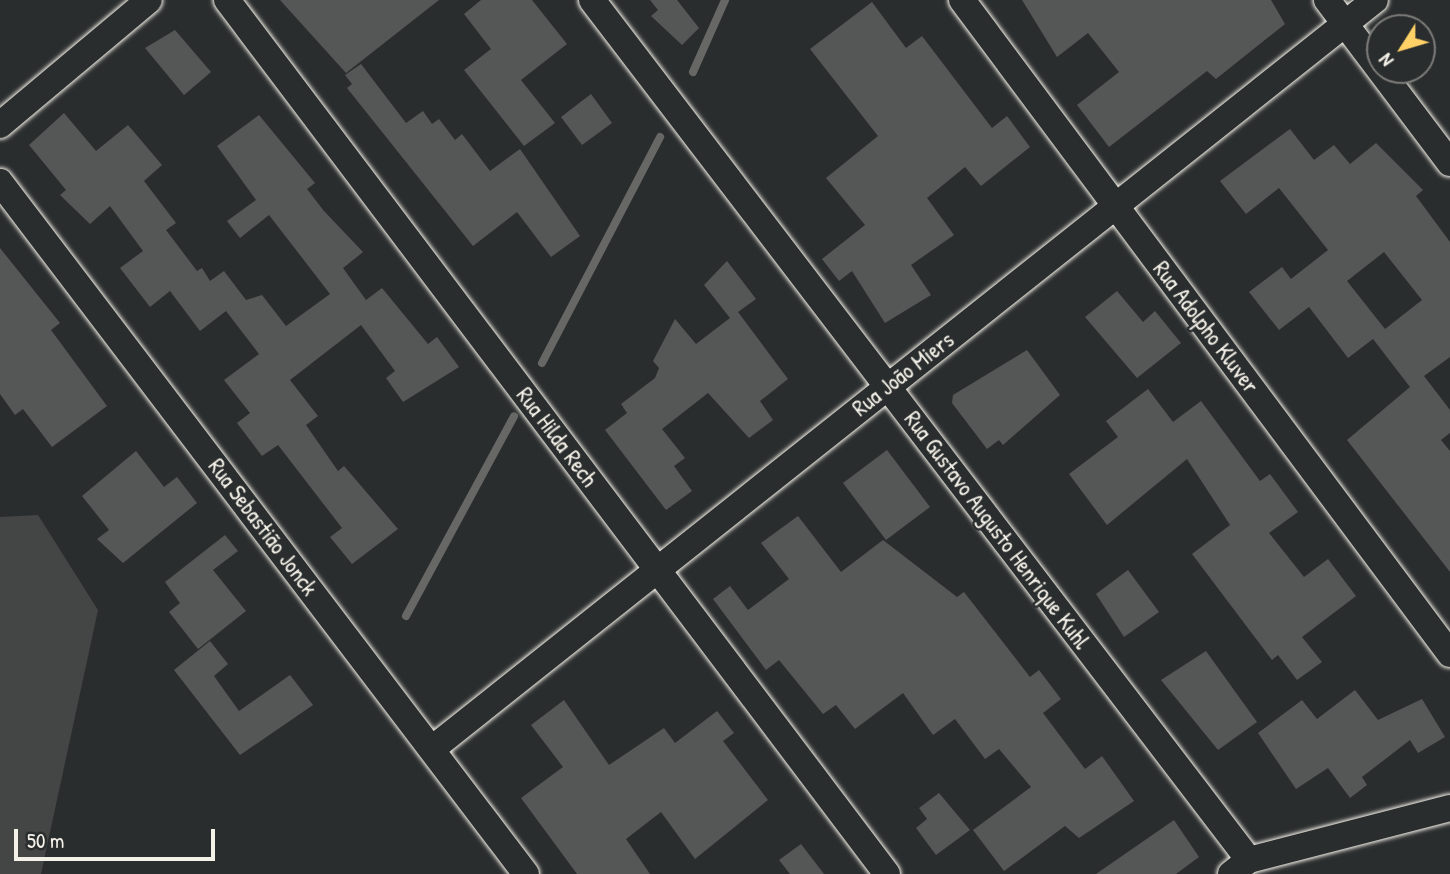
<!DOCTYPE html>
<meta charset="utf-8">
<style>
body{margin:0}
#map{position:relative;width:1450px;height:874px;overflow:hidden;background:#2a2d2e;font-family:"Patrick Hand",sans-serif}
div>[style]{position:absolute}
.green>*{inset:0;background:#444645}
.stream>*{height:8px;margin:-4px;padding:0 4px;transform-origin:4px;border-radius:4px;background:#676866}
.building>*{inset:0;background:#555756}
.roads{filter:drop-shadow(0 0 2px #f4f1e8) drop-shadow(0 0 2px #f4f1e8)}
.minor>*{height:26px;margin:-13px;padding:0 13px;transform-origin:13px;border-radius:13px;background:#2a2d2e}
span{translate:-50% -50%;white-space:nowrap;text-align:center;line-height:1.15;-webkit-text-stroke:5px #2a2d2e;paint-order:stroke}
.street-label{font-size:23px;color:#f4f1e8}
.north{position:absolute;left:1366px;top:14px;width:70px;height:70px;box-sizing:border-box;background:#2a2d2e;border:2px solid #7b7b78;border-radius:50%;rotate:233deg;font-size:19px;font-weight:700;line-height:28px;text-align:center;color:#f4f1e8}
.north::after{content:'';display:block;margin:auto;width:24px;height:32px;background:#ffd166;clip-path:polygon(50% 0,100% 100%,50% 72%,0 100%)}
.scale{position:absolute;left:14px;top:829px;width:201px;height:32px;box-sizing:border-box;border:4px solid #f4f1e8;border-top:0;padding-left:9px;font-size:21px;line-height:24px;white-space:nowrap;color:#f4f1e8;-webkit-text-stroke:5px #2a2d2e;paint-order:stroke}
</style>
<div id="map">
<div class="green">
<div style="clip-path:polygon(38px 515px,98px 610px,41px 874px,0 874px,0 517px)"></div>
</div>
<div class="stream">
<div style="left:693px;top:72px;width:79px;rotate:-66deg"></div>
<div style="left:542px;top:363px;width:255px;rotate:-62.4deg"></div>
<div style="left:406px;top:616px;width:227px;rotate:-61.6deg"></div>
</div>
<div class="building">
<div style="clip-path:polygon(280px 0,439px 0,346px 73px)"></div>
<div style="clip-path:polygon(481px 0,532px 0,567px 44px,521px 80px,555px 123px,524px 146px,464px 70px,491px 49px,464px 14px)"></div>
<div style="clip-path:polygon(650px 0,677px 0,699px 28px,682px 45px,651px 16px,658px 10px)"></div>
<div style="clip-path:polygon(1022px 0,1271px 0,1285px 24px,1216px 79px,1207px 71px,1109px 147px,1077px 105px,1119px 72px,1088px 33px,1057px 57px)"></div>
<div style="clip-path:polygon(872px 2px,906px 48px,922px 36px,992px 128px,1007px 116px,1030px 147px,981px 186px,965px 167px,927px 198px,954px 235px,911px 265px,931px 295px,885px 323px,852px 271px,839px 281px,822px 259px,865px 225px,826px 178px,878px 136px,810px 49px)"></div>
<div style="clip-path:polygon(175px 30px,211px 72px,184px 95px,145px 48px)"></div>
<div style="clip-path:polygon(361px 64px,406px 123px,423px 111px,432px 124px,439px 119px,455px 140px,462px 134px,490px 171px,520px 149px,580px 236px,551px 257px,517px 212px,473px 246px,347px 88px,352px 84px,345px 75px)"></div>
<div style="clip-path:polygon(591px 94px,612px 123px,582px 145px,561px 117px)"></div>
<div style="clip-path:polygon(64px 113px,96px 151px,128px 125px,162px 165px,144px 181px,176px 223px,166px 230px,197px 271px,202px 268px,210px 281px,224px 271px,246px 300px,262px 295px,286px 326px,330px 294px,269px 215px,240px 238px,227px 221px,256px 200px,217px 146px,259px 115px,315px 183px,307px 189px,324px 211px,363px 252px,343px 268px,366px 300px,382px 288px,428px 344px,437px 337px,459px 367px,403px 402px,386px 378px,395px 371px,361px 325px,290px 380px,318px 416px,306px 425px,338px 471px,344px 466px,398px 529px,352px 564px,330px 537px,342px 528px,278px 445px,262px 456px,237px 423px,250px 413px,224px 380px,259px 354px,226px 311px,200px 331px,170px 291px,150px 307px,120px 268px,143px 251px,110px 206px,90px 224px,60px 195px,66px 190px,29px 145px)"></div>
<div style="clip-path:polygon(evenodd,1290px 129px,1314px 160px,1334px 145px,1350px 164px,1376px 143px,1423px 190px,1416px 196px,1450px 242px,1450px 357px,1424px 376px,1450px 410px,1450px 433px,1441px 440px,1450px 451px,1450px 572px,1347px 440px,1410px 387px,1373px 339px,1348px 358px,1309px 307px,1279px 330px,1249px 292px,1282px 267px,1291px 279px,1328px 250px,1279px 188px,1246px 214px,1220px 181px,1290px 129px,1384px 252px,1422px 300px,1385px 329px,1347px 281px,1384px 252px)"></div>
<div style="clip-path:polygon(0 248px,60px 323px,51px 330px,107px 406px,52px 447px,23px 409px,15px 415px,0 394px)"></div>
<div style="clip-path:polygon(727px 261px,756px 299px,738px 312px,788px 379px,760px 401px,773px 420px,749px 438px,708px 393px,662px 429px,685px 458px,674px 466px,692px 491px,666px 510px,605px 430px,627px 413px,621px 404px,655px 378px,659px 368px,653px 361px,675px 319px,696px 344px,730px 318px,704px 285px)"></div>
<div style="clip-path:polygon(1117px 291px,1143px 322px,1155px 311px,1181px 343px,1137px 378px,1085px 317px)"></div>
<div style="clip-path:polygon(1027px 350px,1060px 395px,1003px 445px,999px 440px,987px 449px,952px 403px,953px 395px)"></div>
<div style="clip-path:polygon(1148px 389px,1173px 422px,1201px 401px,1260px 481px,1270px 474px,1298px 512px,1269px 533px,1304px 577px,1328px 559px,1356px 596px,1302px 637px,1322px 662px,1297px 680px,1278px 655px,1272px 660px,1192px 554px,1230px 525px,1187px 459px,1107px 525px,1069px 474px,1118px 437px,1106px 421px)"></div>
<div style="clip-path:polygon(887px 450px,930px 507px,886px 540px,843px 483px)"></div>
<div style="clip-path:polygon(136px 451px,164px 487px,177px 477px,197px 503px,123px 563px,97px 539px,109px 530px,82px 496px)"></div>
<div style="clip-path:polygon(798px 516px,841px 572px,883px 540px,957px 597px,964px 592px,1030px 677px,1039px 670px,1061px 699px,1043px 713px,1085px 769px,1102px 756px,1134px 801px,1079px 838px,1065px 826px,1004px 871px,973px 830px,1031px 787px,999px 749px,985px 759px,955px 719px,933px 735px,903px 693px,855px 729px,836px 705px,823px 714px,779px 660px,766px 670px,713px 599px,730px 586px,748px 610px,789px 579px,761px 543px)"></div>
<div style="clip-path:polygon(225px 535px,238px 551px,213px 570px,246px 611px,198px 649px,169px 612px,180px 603px,165px 582px)"></div>
<div style="clip-path:polygon(1128px 570px,1159px 612px,1124px 637px,1096px 594px)"></div>
<div style="clip-path:polygon(210px 641px,228px 664px,214px 676px,239px 711px,290px 675px,313px 705px,240px 755px,174px 670px)"></div>
<div style="clip-path:polygon(1206px 651px,1257px 722px,1218px 750px,1161px 680px)"></div>
<div style="clip-path:polygon(1355px 690px,1378px 720px,1422px 699px,1445px 737px,1418px 753px,1410px 740px,1362px 777px,1367px 785px,1350px 798px,1328px 768px,1296px 789px,1258px 733px,1302px 700px,1317px 719px)"></div>
<div style="clip-path:polygon(564px 700px,609px 765px,664px 728px,675px 743px,717px 711px,734px 733px,723px 741px,768px 800px,695px 859px,661px 812px,626px 839px,650px 874px,577px 874px,521px 798px,563px 767px,531px 725px)"></div>
<div style="clip-path:polygon(939px 793px,970px 830px,936px 855px,916px 828px,927px 819px,919px 808px)"></div>
<div style="clip-path:polygon(1174px 820px,1199px 857px,1176px 874px,1096px 874px)"></div>
<div style="clip-path:polygon(801px 844px,824px 874px,790px 874px,779px 860px)"></div>
</div>
<div class="roads">
<div class="minor">
<div style="left:227px;top:0;width:1095px;rotate:52.94deg"></div>
<div style="left:592px;top:0;width:1082px;rotate:52.62deg"></div>
<div style="left:962px;top:0;width:816px;rotate:53.27deg"></div>
<div style="left:1327px;top:0;width:204px;rotate:53deg"></div>
<div style="left:0;top:125px;width:194px;rotate:-40deg"></div>
<div style="left:0;top:182px;width:869px;rotate:52.76deg"></div>
<div style="left:432px;top:749px;width:1204px;rotate:-38.46deg"></div>
<div style="left:1231px;top:874px;width:23px;rotate:-38deg"></div>
<div style="left:1249px;top:860px;width:208px;rotate:-14.5deg"></div>
</div>
</div>
<div class="street-label">
<span style="left:1206px;top:327px;rotate:53deg">Rua Adolpho Kluver</span>
<span style="left:903px;top:374px;rotate:-38deg">Rua João Miers</span>
<span style="left:557px;top:437px;rotate:53deg">Rua Hilda Rech</span>
<span style="left:263px;top:527px;rotate:53deg">Rua Sebastião Jonck</span>
<span style="left:997px;top:530px;rotate:53deg">Rua Gustavo Augusto Henrique Kuhl</span>
</div>
<div class="north">N</div>
<div class="scale">50 m</div>
</div>
